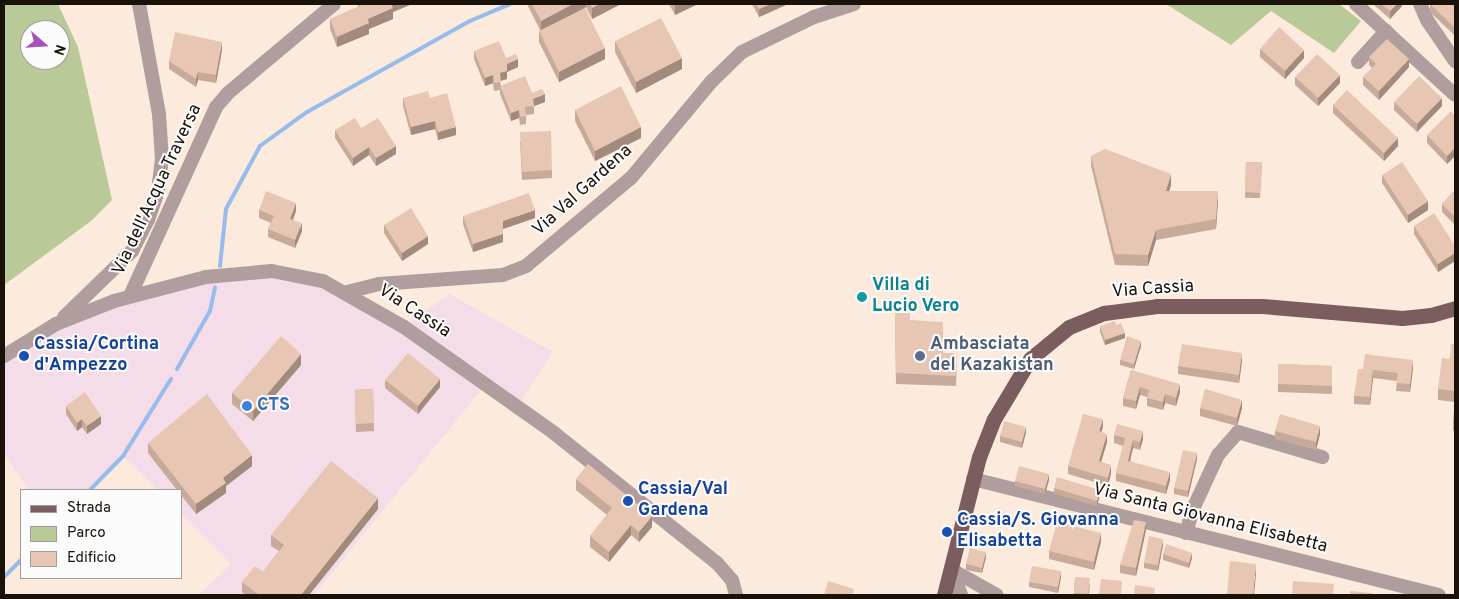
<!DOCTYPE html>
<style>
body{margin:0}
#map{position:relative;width:1459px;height:599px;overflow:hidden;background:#fceadc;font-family:Overpass,sans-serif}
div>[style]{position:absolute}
.industrial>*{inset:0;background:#f4dce8}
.green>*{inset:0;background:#bac998}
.stream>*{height:4px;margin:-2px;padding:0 2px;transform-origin:2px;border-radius:2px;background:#95bceb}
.minor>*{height:14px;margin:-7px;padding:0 7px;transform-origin:7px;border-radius:7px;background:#b09e9f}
.major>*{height:15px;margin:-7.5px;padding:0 7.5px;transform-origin:7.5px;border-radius:7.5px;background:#7b5d5f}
.wall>*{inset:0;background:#c7aa9a}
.shaded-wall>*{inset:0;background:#a28b7d}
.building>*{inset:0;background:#e7c6b3}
.dots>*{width:14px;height:14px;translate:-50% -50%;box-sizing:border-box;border:2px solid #fbfbfb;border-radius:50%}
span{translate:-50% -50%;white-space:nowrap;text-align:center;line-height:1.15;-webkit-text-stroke:4px #fbfbfb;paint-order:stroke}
.street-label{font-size:18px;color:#1a1109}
.culture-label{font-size:18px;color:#0d838f;font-weight:700}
.left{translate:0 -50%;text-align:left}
.transit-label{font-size:18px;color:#164399;font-weight:700}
.service-label{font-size:18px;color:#4e5e75;font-weight:700}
.shop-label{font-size:18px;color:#366cbe;font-weight:700}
.frame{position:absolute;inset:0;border:5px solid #1a1109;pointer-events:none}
.legend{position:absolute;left:20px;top:489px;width:162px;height:90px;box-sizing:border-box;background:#fbfbfb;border:1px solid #a19d9a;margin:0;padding:6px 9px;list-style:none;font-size:15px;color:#1a1109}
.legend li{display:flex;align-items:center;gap:10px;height:25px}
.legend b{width:25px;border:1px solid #a19d9a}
.north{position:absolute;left:20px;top:20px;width:50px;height:50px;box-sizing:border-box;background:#fbfbfb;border:1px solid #a19d9a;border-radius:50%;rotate:109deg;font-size:14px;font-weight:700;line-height:20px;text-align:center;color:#1a1109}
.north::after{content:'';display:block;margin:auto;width:18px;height:22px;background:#a950bc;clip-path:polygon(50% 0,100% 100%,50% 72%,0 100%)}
</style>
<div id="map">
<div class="industrial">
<div style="clip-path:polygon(295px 274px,404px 327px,449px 294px,553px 352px,518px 406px,486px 384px,314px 595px,199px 595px,231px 564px,181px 514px,181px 490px,158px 490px,123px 456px,90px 490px,29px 490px,4px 454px,4px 357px,56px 324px,168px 287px)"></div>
</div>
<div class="green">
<div style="clip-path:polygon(evenodd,4px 4px,58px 4px,78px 47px,112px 200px,91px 221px,4px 285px,4px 4px,30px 30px,60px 30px,60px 60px,30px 60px,30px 30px)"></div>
<div style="clip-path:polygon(1166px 4px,1339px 4px,1361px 21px,1334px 53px,1271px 11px,1231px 45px)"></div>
</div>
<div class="stream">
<div style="left:220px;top:266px;width:57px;rotate:-84deg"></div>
<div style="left:226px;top:209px;width:72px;rotate:-61.6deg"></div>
<div style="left:260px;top:146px;width:58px;rotate:-35.9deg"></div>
<div style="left:307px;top:112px;width:187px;rotate:-29.2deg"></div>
<div style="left:470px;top:21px;width:43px;rotate:-23deg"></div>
<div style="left:177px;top:369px;width:67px;rotate:-60.4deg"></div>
<div style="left:210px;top:311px;width:24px;rotate:-78deg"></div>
<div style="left:90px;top:490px;width:47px;rotate:-45.9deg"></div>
<div style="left:123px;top:456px;width:91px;rotate:-58.1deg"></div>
<div style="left:4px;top:577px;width:24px;rotate:-45deg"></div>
</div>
<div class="minor">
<div style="left:1356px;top:4px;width:134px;rotate:42.6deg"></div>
<div style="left:1420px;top:4px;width:17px;rotate:66deg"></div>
<div style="left:1427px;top:20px;width:50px;rotate:55.7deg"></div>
<div style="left:1358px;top:62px;width:42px;rotate:-47.9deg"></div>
<div style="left:347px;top:292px;width:33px;rotate:-14deg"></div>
<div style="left:379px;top:284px;width:124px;rotate:-4.2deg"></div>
<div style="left:503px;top:275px;width:25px;rotate:-21deg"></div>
<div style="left:526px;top:266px;width:137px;rotate:-40deg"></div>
<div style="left:631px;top:178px;width:125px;rotate:-50.2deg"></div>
<div style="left:711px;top:82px;width:43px;rotate:-44.1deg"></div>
<div style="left:742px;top:52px;width:80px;rotate:-25.9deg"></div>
<div style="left:814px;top:17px;width:42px;rotate:-18deg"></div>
<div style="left:130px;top:296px;width:208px;rotate:-65.5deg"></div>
<div style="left:216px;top:107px;width:18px;rotate:-49deg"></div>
<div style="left:228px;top:93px;width:138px;rotate:-40deg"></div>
<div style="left:64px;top:317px;width:95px;rotate:-44.1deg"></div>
<div style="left:132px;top:251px;width:35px;rotate:-63deg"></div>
<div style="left:148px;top:220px;width:31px;rotate:-71deg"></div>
<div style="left:158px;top:191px;width:31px;rotate:-83deg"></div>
<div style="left:162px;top:160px;width:46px;rotate:-93.7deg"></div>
<div style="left:159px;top:114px;width:112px;rotate:-100.3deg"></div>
<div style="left:4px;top:356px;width:61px;rotate:-31.6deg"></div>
<div style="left:56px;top:324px;width:62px;rotate:-21.6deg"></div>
<div style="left:114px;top:301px;width:95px;rotate:-14.6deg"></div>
<div style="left:206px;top:277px;width:66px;rotate:-5.2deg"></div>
<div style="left:272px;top:271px;width:52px;rotate:11.1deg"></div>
<div style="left:323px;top:281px;width:93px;rotate:29.6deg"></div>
<div style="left:404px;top:327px;width:184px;rotate:35.2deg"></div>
<div style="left:554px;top:433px;width:208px;rotate:38.6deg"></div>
<div style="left:717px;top:563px;width:23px;rotate:49deg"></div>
<div style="left:732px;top:580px;width:16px;rotate:75deg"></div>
<div style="left:973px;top:479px;width:480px;rotate:14deg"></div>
<div style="left:1186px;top:533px;width:25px;rotate:-74deg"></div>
<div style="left:1193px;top:509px;width:60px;rotate:-65.2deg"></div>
<div style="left:1218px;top:455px;width:30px;rotate:-49deg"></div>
<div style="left:1238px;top:432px;width:88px;rotate:16.6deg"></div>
<div style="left:952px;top:570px;width:51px;rotate:29.1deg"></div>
<div style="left:952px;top:570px;width:27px;rotate:70deg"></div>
</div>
<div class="major">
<div style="left:944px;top:595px;width:142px;rotate:-75.8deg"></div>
<div style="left:979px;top:457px;width:41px;rotate:-68.5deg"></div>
<div style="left:994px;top:419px;width:70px;rotate:-59deg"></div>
<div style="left:1030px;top:359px;width:50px;rotate:-39.4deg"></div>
<div style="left:1069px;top:327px;width:38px;rotate:-22deg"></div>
<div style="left:1104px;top:313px;width:53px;rotate:-7.5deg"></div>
<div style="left:1157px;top:306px;width:105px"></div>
<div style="left:1262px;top:306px;width:141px;rotate:4.9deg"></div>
<div style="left:1402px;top:318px;width:29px;rotate:-6deg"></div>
<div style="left:1431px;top:315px;width:25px;rotate:-16deg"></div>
</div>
<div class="wall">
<div style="clip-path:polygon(358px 4px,412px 4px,393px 12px,393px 19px,369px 29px,369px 34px,337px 47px,330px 29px,330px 19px,358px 7px)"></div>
<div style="clip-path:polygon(528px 4px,621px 4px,592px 19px,586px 7px,585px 8px,605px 59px,559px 82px,539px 42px,539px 31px,540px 30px,528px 6px)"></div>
<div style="clip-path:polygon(669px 4px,698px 4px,675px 15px)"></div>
<div style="clip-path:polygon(752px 4px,788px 4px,759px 17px)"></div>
<div style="clip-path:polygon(1373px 4px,1402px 4px,1402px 6px,1390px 19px)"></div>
<div style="clip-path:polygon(1430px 4px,1455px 4px,1455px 33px,1454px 35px,1430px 12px)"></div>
<div style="clip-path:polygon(615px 41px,682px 69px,636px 93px,615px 52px)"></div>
<div style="clip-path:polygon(1260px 49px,1304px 58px,1285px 79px,1260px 57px)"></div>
<div style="clip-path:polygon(222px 50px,216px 83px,198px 80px,196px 87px,169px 69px,169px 61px)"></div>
<div style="clip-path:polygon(474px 51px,506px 58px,518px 67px,507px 72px,507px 79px,500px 81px,501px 86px,532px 93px,545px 102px,534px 106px,534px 114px,526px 115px,526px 124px,520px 125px,519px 118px,511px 121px,500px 94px,500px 90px,494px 91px,493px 83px,485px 86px,474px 59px)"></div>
<div style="clip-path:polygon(1369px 57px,1409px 67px,1379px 100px,1363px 85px,1363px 77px,1372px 68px,1369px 65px)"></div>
<div style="clip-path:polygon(1295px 77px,1340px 83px,1318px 106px,1295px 85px)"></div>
<div style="clip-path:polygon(403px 98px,430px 98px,456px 135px,438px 140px,435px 129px,411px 135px,403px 106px)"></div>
<div style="clip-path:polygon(1394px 102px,1442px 106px,1417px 132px,1394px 110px)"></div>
<div style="clip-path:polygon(1333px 105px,1398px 146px,1384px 161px,1333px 113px)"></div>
<div style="clip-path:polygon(575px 110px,641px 138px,595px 161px,575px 121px)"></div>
<div style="clip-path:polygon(1455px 116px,1455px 156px,1447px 164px,1427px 143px,1427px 135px)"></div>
<div style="clip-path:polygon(361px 128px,396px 154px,376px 166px,369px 155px,353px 166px,335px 138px,335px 130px)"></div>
<div style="clip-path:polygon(520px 141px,552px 170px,552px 178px,522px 180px)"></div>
<div style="clip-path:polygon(1091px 156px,1171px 185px,1169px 191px,1218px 201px,1216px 229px,1156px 240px,1148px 266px,1115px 265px,1091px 166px)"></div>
<div style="clip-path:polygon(1246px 162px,1262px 162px,1260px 198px,1245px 198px)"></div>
<div style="clip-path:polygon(1382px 175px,1428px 210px,1408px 223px,1382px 183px)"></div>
<div style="clip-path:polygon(1455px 190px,1455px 225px,1442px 212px,1442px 204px)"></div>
<div style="clip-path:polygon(259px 210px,296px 211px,293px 220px,302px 231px,295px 248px,268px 237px,268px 229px,271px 223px,259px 218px)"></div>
<div style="clip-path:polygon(463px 216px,535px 218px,503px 229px,503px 242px,473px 252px,463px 224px)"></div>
<div style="clip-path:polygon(384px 225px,428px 244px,402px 261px,384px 233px)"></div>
<div style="clip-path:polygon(1414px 226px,1455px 246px,1455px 261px,1438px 272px,1414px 234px)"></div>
<div style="clip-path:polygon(895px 313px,910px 320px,943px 332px,943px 353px,957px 364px,956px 386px,896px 384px)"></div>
<div style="clip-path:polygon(1116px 325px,1125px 338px,1105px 345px,1100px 332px,1100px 326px)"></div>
<div style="clip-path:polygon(1455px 344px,1455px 431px,1453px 431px,1453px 420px,1455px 402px,1438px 400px,1438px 389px)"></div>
<div style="clip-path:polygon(1141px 346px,1134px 369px,1120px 365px,1120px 360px)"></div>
<div style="clip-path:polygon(1242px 361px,1239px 383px,1178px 374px,1178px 366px)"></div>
<div style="clip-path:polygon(1278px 364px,1332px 366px,1332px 394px,1278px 392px)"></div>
<div style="clip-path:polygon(301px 365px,253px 421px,232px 404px,232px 393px)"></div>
<div style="clip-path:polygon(1413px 368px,1410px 392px,1396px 391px,1397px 381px,1373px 378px,1370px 405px,1354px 404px,1354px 396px,1363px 369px)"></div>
<div style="clip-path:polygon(1131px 370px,1180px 392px,1176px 406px,1165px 403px,1163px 410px,1147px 406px,1147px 397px,1140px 395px,1136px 409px,1123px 406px,1123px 398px)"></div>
<div style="clip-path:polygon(385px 380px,440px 387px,418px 414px,385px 388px)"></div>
<div style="clip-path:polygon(373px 389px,374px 431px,356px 432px,355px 390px)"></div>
<div style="clip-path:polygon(66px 406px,101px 424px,87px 434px,82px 427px,77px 431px,66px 414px)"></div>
<div style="clip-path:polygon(1200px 408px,1242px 408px,1237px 426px,1200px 416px)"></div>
<div style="clip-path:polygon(1103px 427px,1101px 432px,1107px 442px,1101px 462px,1111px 473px,1108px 486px,1068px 474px,1068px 466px)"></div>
<div style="clip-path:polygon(1275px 431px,1320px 434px,1316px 450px,1275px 439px)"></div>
<div style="clip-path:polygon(1026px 432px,1022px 448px,1000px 442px,1000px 436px)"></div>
<div style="clip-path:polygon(1114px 435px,1143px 439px,1140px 450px,1133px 448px,1130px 461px,1170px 480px,1166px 494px,1116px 481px,1116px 473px,1123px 446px,1114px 443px)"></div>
<div style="clip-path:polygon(148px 443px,252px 466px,226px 486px,226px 493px,196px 514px,181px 495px,181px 490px,177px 490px,148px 453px)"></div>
<div style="clip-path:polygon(1197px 459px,1188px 497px,1174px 494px,1174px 488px)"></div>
<div style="clip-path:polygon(576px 479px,652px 527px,639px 542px,631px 535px,609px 562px,590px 547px,590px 536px,607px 515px,576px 490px)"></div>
<div style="clip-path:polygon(1049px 480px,1045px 494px,1015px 486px,1015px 481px)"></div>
<div style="clip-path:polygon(1054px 488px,1100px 495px,1097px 506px,1054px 494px)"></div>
<div style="clip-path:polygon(378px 509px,309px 595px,246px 595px,242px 592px,242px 582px,263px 572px,279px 551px,271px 546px,271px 535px)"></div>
<div style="clip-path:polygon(1146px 530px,1136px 576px,1120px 573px,1120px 565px)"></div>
<div style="clip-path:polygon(1101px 541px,1094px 570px,1049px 559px,1049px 551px)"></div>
<div style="clip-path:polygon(1163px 545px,1158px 571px,1144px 568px,1144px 563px)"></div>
<div style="clip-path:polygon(1163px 554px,1192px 558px,1189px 568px,1163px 560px)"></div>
<div style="clip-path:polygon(986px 557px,982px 573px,966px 570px,966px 564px)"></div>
<div style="clip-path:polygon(1061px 577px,1058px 593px,1029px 587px,1029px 582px)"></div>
<div style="clip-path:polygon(1075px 577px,1090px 584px,1089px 595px,1074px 595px)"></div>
</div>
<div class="shaded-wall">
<div style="clip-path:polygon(391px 4px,412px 4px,393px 12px,393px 19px,369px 29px,369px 34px,337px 47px,337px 37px,368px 19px)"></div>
<div style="clip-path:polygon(573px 4px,586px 4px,586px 7px,541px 32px,541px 21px)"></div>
<div style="clip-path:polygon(600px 4px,621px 4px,592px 19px,592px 8px)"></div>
<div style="clip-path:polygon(677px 4px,698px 4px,675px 15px,675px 5px)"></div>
<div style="clip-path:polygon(771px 4px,788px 4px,759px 17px,759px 9px)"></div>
<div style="clip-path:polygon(1397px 4px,1402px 4px,1402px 6px,1390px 19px,1390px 11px)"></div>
<div style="clip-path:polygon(1455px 25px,1455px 33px,1454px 35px,1454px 27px)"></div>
<div style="clip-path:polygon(222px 42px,222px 50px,216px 83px,216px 75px)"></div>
<div style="clip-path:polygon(605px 48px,605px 59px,559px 82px,559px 72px)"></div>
<div style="clip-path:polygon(1304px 50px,1304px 58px,1285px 79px,1285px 71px)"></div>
<div style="clip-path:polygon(682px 58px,682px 69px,636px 93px,636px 82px)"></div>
<div style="clip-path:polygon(518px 59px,518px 67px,507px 72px,507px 79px,500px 81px,500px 73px,507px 64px)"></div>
<div style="clip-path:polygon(1409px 59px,1409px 67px,1379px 100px,1379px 91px)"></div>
<div style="clip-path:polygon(198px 72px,198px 80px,196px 87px,196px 79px)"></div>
<div style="clip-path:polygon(493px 75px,493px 83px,485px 86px,485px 78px)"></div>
<div style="clip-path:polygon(1340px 75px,1340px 83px,1318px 106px,1318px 98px)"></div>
<div style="clip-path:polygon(545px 94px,545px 102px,534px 106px,533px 99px)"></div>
<div style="clip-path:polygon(1442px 98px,1442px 106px,1417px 132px,1417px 124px)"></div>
<div style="clip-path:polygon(519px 110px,519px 118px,511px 121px,511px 113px)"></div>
<div style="clip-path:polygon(435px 121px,435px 129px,411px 135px,411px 127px)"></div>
<div style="clip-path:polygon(456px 127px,456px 135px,438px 140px,438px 132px)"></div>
<div style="clip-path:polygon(641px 127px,641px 138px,595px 161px,595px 151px)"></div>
<div style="clip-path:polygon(1398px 138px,1398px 146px,1384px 161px,1384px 153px)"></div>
<div style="clip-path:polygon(396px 146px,396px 154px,376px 166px,376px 158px)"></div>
<div style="clip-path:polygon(369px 147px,369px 155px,353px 166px,353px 158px)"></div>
<div style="clip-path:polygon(1455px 148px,1455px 156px,1447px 164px,1447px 156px)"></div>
<div style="clip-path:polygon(1171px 174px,1171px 185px,1166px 202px,1166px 191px)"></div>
<div style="clip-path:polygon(1218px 191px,1218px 201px,1216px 229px,1216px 219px)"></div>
<div style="clip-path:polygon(1428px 201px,1428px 210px,1408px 223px,1408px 215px)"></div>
<div style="clip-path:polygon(296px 203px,296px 211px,290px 227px,290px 219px)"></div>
<div style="clip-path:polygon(535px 210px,535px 218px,503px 229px,503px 221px)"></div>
<div style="clip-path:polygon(302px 223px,302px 231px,295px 248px,295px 240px)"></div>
<div style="clip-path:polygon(1156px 230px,1156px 240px,1148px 266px,1148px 255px)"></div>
<div style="clip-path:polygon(503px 234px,503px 242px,473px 252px,473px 244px)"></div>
<div style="clip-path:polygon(428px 236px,428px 244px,402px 261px,402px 253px)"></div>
<div style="clip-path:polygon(1455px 253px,1455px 261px,1438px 272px,1438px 264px)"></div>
<div style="clip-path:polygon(1125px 333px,1125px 338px,1105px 345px,1105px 340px)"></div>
<div style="clip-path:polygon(1141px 341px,1141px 346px,1134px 369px,1134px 364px)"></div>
<div style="clip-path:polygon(1242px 353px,1242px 361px,1239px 383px,1239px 375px)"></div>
<div style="clip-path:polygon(301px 354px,301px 365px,253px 421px,253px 411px)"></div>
<div style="clip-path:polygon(1413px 360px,1413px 368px,1410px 392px,1410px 384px)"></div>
<div style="clip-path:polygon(1373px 370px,1373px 378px,1370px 405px,1370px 397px)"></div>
<div style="clip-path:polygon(440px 379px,440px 387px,418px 414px,418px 406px)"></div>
<div style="clip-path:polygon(1180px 384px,1180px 392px,1176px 406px,1176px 398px)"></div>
<div style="clip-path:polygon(1140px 387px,1140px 395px,1136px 409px,1136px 401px)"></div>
<div style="clip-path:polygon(1165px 394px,1165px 403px,1163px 410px,1163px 402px)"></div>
<div style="clip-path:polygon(1242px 400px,1242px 408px,1237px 426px,1237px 418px)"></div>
<div style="clip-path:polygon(101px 416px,101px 424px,87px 434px,87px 426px)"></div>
<div style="clip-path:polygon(82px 419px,82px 427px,77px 431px,77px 423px)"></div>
<div style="clip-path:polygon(1103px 419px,1103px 427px,1099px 439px,1099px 431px)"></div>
<div style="clip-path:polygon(1320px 426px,1320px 434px,1316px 450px,1316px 442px)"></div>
<div style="clip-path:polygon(1026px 427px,1026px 432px,1022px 448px,1022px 442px)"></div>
<div style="clip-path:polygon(1143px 431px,1143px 439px,1140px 450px,1140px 442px)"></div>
<div style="clip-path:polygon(1107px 434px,1107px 442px,1099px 469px,1099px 461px)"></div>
<div style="clip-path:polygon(1133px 440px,1133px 448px,1128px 469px,1128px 461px)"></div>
<div style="clip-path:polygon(1197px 453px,1197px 459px,1188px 497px,1188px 491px)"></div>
<div style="clip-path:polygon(252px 455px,252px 466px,226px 486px,226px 493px,196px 514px,196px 504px,223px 478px)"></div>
<div style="clip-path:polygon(1111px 465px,1111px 473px,1108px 486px,1108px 478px)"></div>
<div style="clip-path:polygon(1170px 472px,1170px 480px,1166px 494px,1166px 486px)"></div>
<div style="clip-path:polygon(1049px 474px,1049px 480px,1045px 494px,1045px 489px)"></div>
<div style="clip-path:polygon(1100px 490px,1100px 495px,1097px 506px,1097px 501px)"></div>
<div style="clip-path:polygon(378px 498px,378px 509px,309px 595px,301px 595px)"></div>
<div style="clip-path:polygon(652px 516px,652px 527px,639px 542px,639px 532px)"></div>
<div style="clip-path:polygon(1146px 522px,1146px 530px,1136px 576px,1136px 568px)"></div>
<div style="clip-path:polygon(631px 525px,631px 535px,609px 562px,609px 552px)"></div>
<div style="clip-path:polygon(1101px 533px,1101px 541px,1094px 570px,1094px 562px)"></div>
<div style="clip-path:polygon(1163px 539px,1163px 545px,1158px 571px,1158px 565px)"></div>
<div style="clip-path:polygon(986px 552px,986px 557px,982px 573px,982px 568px)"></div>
<div style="clip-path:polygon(1192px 553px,1192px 558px,1189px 568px,1189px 563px)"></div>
<div style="clip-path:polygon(1256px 564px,1256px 574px,1254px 595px,1253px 595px)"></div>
<div style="clip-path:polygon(1061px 571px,1061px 577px,1058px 593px,1058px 587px)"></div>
</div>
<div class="building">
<div style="clip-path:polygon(361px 4px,391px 4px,393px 8px,368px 19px,369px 23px,337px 37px,330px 19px,362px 5px)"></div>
<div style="clip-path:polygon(532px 4px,573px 4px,541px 21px)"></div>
<div style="clip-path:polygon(590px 4px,600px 4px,592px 8px)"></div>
<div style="clip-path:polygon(756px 4px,771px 4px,759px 9px)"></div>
<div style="clip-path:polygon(1381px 4px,1397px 4px,1390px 11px)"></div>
<div style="clip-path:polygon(1430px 4px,1455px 4px,1455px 25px,1454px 27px)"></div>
<div style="clip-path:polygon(585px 8px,605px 48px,559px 72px,539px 31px)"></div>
<div style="clip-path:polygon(661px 18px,682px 58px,636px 82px,615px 41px)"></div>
<div style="clip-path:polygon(1279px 27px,1304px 50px,1285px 71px,1260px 49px)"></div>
<div style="clip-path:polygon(175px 32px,222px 42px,216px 75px,198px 72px,196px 79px,169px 61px)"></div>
<div style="clip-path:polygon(1387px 39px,1409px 59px,1379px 91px,1363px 77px,1376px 64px,1369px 57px)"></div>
<div style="clip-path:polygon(499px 41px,506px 58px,516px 54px,518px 59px,507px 64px,507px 71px,500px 73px,501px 82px,494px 83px,493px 75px,485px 78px,474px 51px)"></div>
<div style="clip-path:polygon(1317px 54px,1340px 75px,1318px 98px,1295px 77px)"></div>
<div style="clip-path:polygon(525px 76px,532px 93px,542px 89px,545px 94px,533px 99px,534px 106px,525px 107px,526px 116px,520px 117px,519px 110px,511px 113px,500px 86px)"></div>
<div style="clip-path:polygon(1419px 76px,1442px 98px,1417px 124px,1394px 102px)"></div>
<div style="clip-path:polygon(621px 86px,641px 127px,595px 151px,575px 110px)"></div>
<div style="clip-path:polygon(1347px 90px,1398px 138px,1384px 153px,1333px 105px)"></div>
<div style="clip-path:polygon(428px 91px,430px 98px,447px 93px,456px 127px,438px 132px,435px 121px,411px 127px,403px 98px)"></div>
<div style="clip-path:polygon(1451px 111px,1455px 116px,1455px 148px,1447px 156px,1427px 135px)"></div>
<div style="clip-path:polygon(355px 118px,361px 128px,378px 118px,396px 146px,376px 158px,369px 147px,353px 158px,335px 130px)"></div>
<div style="clip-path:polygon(551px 131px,552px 170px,522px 172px,520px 132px)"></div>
<div style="clip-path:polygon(1105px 149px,1171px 174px,1166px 191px,1218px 191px,1216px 219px,1156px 230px,1148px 255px,1115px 254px,1091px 156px)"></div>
<div style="clip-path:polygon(1246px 162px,1262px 162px,1260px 193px,1245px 192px)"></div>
<div style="clip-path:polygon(1402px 162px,1428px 201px,1408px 215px,1382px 175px)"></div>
<div style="clip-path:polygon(1455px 190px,1455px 217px,1442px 204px)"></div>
<div style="clip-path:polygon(266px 191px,296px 203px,290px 219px,302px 223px,295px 240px,268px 229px,274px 216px,259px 210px)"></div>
<div style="clip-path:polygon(529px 193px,535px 210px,503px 221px,503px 234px,473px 244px,463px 216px)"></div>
<div style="clip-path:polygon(411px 208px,428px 236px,402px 253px,384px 225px)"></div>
<div style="clip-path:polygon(1434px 213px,1455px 246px,1455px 253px,1438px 264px,1414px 226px)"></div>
<div style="clip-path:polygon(895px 313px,910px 313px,910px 320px,943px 322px,942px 353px,957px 353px,956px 376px,896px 373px)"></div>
<div style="clip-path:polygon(1115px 321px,1116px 325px,1121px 323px,1125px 333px,1105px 340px,1100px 326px)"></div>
<div style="clip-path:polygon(281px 336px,301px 354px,253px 411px,232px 393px)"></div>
<div style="clip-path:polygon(1127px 336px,1141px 341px,1134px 364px,1120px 360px)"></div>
<div style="clip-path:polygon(1182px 344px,1242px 353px,1239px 375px,1178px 366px)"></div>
<div style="clip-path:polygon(1451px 344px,1455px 344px,1455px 391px,1438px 389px,1442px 358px,1450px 359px)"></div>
<div style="clip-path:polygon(408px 353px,440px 379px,418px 406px,385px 380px)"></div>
<div style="clip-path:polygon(1365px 354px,1413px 360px,1410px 384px,1396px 383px,1398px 373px,1373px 370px,1370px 397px,1354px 396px,1358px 369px,1363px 369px)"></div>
<div style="clip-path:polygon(1278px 364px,1332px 366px,1332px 386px,1278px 384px)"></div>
<div style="clip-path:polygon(1131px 370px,1180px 384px,1176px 398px,1165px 394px,1163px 402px,1147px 398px,1149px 390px,1140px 387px,1136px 401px,1123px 398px)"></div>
<div style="clip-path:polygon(373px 389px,374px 423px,356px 424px,355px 390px)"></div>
<div style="clip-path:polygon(1205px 389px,1242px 400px,1237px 418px,1200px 408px)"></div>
<div style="clip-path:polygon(85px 392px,101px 416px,87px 426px,82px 419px,77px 423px,66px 406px)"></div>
<div style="clip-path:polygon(207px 394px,252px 455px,223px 478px,226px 483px,196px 504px,148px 443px)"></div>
<div style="clip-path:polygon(1455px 401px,1455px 420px,1453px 420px)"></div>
<div style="clip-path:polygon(1083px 414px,1103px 419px,1099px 431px,1107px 434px,1099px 461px,1111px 465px,1108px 478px,1068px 466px)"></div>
<div style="clip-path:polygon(1280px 414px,1320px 426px,1316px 442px,1275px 431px)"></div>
<div style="clip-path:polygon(1004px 421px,1026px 427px,1022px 442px,1000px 436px)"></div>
<div style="clip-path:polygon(1117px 424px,1143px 431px,1140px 442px,1133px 440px,1128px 461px,1170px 472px,1166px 486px,1116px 473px,1125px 438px,1114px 435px)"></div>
<div style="clip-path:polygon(1183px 450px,1197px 453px,1188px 491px,1174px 488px)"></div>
<div style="clip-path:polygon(331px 461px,378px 498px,301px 595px,259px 595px,242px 582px,255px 566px,263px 572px,284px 545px,271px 535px)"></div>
<div style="clip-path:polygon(588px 464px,652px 516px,639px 532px,631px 525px,609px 552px,590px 536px,612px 508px,576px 479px)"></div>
<div style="clip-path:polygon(1019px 466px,1049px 474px,1045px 489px,1015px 481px)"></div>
<div style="clip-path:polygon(1057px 477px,1100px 490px,1097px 501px,1054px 488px)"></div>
<div style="clip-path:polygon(1134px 520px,1146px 522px,1136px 568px,1120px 565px)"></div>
<div style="clip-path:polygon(1057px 522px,1101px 533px,1094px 562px,1049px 551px)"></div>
<div style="clip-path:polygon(1149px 536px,1163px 539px,1158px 565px,1144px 563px)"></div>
<div style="clip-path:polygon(1166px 544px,1192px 553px,1189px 563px,1163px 554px)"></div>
<div style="clip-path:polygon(970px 548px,986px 552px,982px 568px,966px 564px)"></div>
<div style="clip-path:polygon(1230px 561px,1256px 564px,1253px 595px,1227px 595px)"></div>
<div style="clip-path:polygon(1032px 566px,1061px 571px,1058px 587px,1029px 582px)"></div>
<div style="clip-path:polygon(1075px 577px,1090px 578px,1088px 594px,1074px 593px)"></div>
<div style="clip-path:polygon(1101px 579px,1122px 581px,1121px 595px,1099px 595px)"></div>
<div style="clip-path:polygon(828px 581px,854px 589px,852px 595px,824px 595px)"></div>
<div style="clip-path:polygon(1293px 581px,1334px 584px,1333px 595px,1292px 595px)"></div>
<div style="clip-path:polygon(1135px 585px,1155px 588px,1154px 595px,1134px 595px)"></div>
<div style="clip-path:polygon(1350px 591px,1372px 593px,1372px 595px,1350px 595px)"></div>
</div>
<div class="dots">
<div style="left:862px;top:297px;background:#0f9aa8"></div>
<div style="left:24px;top:356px;background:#1a4fb4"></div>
<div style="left:920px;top:356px;background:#5c6f8a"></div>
<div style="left:247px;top:406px;background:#3f7fe0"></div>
<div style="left:628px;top:501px;background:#1a4fb4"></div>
<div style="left:947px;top:532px;background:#1a4fb4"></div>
</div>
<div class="street-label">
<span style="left:158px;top:190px;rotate:-65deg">Via dell'Acqua Traversa</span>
<span style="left:583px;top:191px;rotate:-42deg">Via Val Gardena</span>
<span style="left:1153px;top:290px;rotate:-4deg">Via Cassia</span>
<span style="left:414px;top:312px;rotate:33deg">Via Cassia</span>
<span style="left:1210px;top:519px;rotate:14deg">Via Santa Giovanna Elisabetta</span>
</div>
<div class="culture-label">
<span class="left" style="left:872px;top:297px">Villa di<br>Lucio Vero</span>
</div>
<div class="transit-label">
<span class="left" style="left:34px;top:356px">Cassia/Cortina<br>d'Ampezzo</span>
<span class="left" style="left:638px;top:501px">Cassia/Val<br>Gardena</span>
<span class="left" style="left:957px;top:532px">Cassia/S. Giovanna<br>Elisabetta</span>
</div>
<div class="service-label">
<span class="left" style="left:930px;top:356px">Ambasciata<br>del Kazakistan</span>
</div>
<div class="shop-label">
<span class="left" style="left:257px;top:406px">CTS</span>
</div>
<div class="frame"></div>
<ul class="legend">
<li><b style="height:6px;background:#7b5d5f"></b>Strada</li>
<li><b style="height:14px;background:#bac998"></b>Parco</li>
<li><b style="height:14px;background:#e7c6b3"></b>Edificio</li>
</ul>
<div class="north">N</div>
</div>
